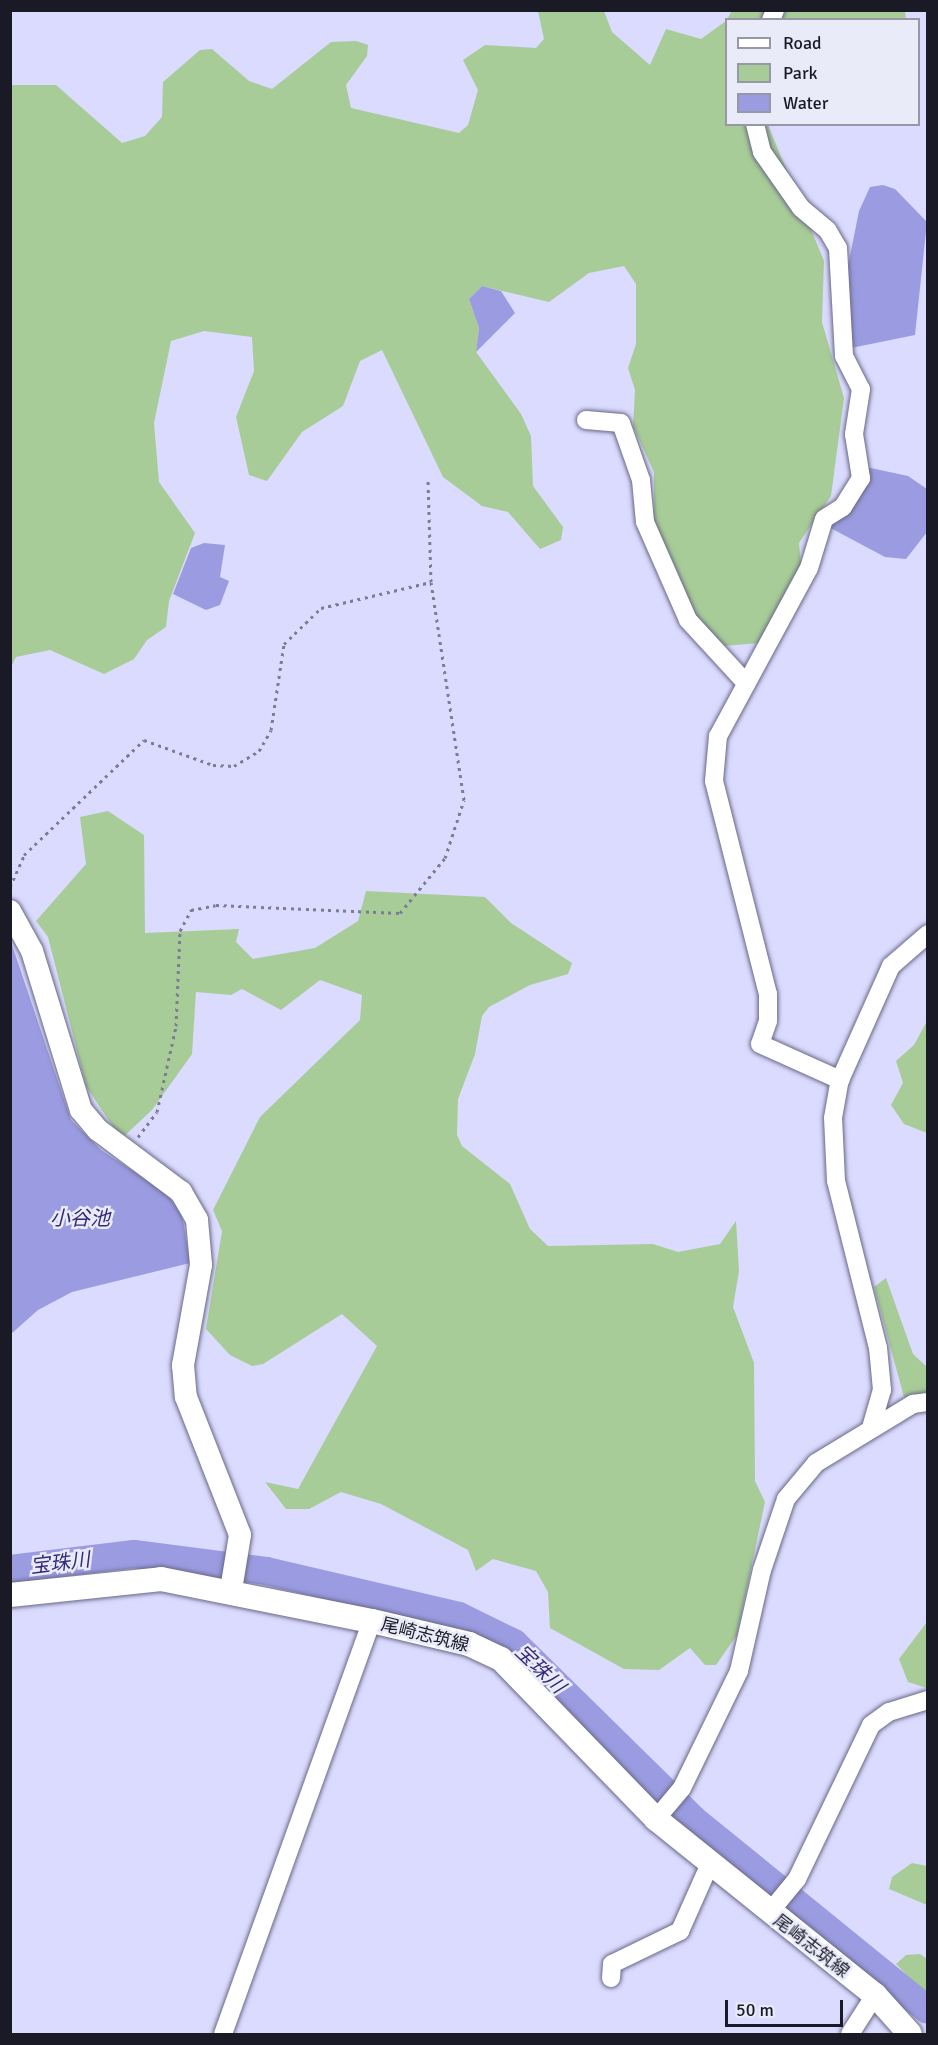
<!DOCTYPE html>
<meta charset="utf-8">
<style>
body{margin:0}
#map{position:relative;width:938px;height:2045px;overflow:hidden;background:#dadbfe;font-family:Signika,"Noto Sans JP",sans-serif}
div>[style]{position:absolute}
.green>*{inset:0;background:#a8cc97}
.water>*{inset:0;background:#9b9be1}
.river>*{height:28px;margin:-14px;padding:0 14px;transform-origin:14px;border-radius:14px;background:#9b9be1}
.path>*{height:3px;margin-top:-1.5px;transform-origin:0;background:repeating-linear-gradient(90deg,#7c7d95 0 3px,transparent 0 7.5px)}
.roads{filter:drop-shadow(0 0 2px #686987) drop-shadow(0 0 2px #686987)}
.minor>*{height:18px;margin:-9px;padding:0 9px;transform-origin:9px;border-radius:9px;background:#fff}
.tertiary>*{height:22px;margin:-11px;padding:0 11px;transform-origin:11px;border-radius:11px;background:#fff}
.secondary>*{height:24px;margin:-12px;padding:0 12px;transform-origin:12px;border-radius:12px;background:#fff}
span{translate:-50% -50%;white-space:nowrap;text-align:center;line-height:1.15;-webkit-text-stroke:5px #eaebf9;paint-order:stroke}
.street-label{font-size:18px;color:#1a1a27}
.water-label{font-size:20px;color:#342879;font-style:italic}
.frame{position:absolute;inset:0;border:12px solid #1a1a27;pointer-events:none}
.legend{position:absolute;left:725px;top:18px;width:195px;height:108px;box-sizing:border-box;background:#eaebf9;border:2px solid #9797a5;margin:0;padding:8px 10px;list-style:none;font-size:18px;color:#1a1a27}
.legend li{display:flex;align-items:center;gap:12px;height:30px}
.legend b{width:30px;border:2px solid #9797a5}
.scale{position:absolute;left:725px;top:2000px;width:118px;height:27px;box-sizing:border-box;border:3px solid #1a1a27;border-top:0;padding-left:8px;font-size:18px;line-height:21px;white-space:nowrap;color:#1a1a27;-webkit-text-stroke:4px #eaebf9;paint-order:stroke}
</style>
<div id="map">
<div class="green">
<div style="clip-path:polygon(732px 10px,905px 11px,906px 19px,727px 20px)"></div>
<div style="clip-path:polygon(538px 11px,604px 11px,612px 32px,650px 65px,666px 29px,701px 39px,726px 21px,726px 124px,768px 125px,824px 261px,822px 322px,844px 398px,831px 496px,799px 543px,802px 575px,759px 643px,724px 646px,697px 620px,654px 520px,654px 472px,633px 426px,635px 390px,628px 368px,636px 344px,636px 284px,624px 266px,589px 273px,549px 302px,482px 286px,469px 299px,479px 328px,476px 352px,521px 414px,531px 436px,533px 486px,563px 527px,561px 540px,540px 549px,508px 512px,482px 506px,443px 477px,382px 350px,360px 361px,343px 406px,302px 432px,267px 481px,249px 475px,236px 417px,254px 371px,252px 337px,204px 331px,171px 341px,154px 423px,159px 482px,195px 533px,169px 601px,166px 627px,147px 640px,134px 659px,104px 674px,50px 650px,16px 657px,11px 667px,11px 85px,56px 85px,122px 143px,145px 136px,162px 117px,163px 82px,200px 50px,212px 49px,249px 81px,272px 89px,331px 42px,356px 41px,368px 45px,367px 56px,346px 85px,351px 108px,459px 133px,468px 125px,478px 90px,463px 60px,485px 45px,536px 48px,544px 39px)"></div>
<div style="clip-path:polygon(108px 811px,144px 835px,145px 933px,239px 929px,236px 942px,253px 959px,315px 948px,358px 921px,366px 891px,485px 897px,511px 923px,572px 963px,568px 974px,530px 985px,489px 1007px,482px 1016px,475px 1054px,458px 1099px,457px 1135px,462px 1146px,510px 1184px,530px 1229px,548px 1246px,653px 1244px,678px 1252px,720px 1244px,736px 1221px,739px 1271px,733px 1307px,754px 1363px,755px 1481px,765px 1502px,737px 1635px,716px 1665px,705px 1665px,690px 1648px,659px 1670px,624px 1669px,550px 1628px,548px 1592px,536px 1571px,493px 1559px,476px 1571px,468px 1550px,381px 1504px,341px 1492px,309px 1509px,286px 1509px,265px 1482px,298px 1489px,377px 1346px,342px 1314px,263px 1364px,252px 1366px,230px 1355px,206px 1329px,222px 1231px,213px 1210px,260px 1117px,360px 1020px,362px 995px,320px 980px,281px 1010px,242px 989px,231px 995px,196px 992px,192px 1054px,152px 1110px,121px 1139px,86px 1086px,48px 937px,36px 921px,86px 864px,80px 817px)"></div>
<div style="clip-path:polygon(927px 1021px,927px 1133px,904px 1124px,891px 1105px,903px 1083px,896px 1061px,914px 1045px)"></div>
<div style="clip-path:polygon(886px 1278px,913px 1354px,927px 1367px,927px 1394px,904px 1397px,874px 1287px)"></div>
<div style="clip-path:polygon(927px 1622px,927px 1688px,908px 1682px,899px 1659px)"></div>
<div style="clip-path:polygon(912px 1863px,927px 1866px,927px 1905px,889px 1889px,892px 1877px)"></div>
<div style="clip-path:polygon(920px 1954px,927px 1959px,927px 1996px,896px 1964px,906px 1955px)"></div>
</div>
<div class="water">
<div style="clip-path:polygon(883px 185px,895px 189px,927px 222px,915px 335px,846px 349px,844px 286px,859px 211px,870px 187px)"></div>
<div style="clip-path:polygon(482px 286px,501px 291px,515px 313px,476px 352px,479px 328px,469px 299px)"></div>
<div style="clip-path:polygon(866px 467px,908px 476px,927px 489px,927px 532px,906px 559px,885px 557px,823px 524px)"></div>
<div style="clip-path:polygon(204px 543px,225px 545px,220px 577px,229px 581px,220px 605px,206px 610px,173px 594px,191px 548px)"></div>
<div style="clip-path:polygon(10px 939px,71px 1120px,101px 1150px,165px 1192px,182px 1214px,190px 1263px,72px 1292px,38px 1310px,11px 1334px)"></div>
</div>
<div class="river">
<div style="left:10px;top:1569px;width:125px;rotate:-6.9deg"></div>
<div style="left:134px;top:1554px;width:133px;rotate:7.3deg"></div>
<div style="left:266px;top:1571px;width:198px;rotate:13.1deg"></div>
<div style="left:459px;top:1616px;width:61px;rotate:26.1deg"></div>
<div style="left:514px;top:1643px;width:252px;rotate:44.5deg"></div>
<div style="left:694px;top:1820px;width:301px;rotate:39.1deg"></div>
</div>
<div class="path">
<div style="left:10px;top:887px;width:35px;rotate:-66deg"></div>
<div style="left:24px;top:855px;width:166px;rotate:-43.8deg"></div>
<div style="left:144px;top:740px;width:73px;rotate:19.9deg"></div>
<div style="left:213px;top:765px;width:21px;rotate:3deg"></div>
<div style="left:234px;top:766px;width:29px;rotate:-31deg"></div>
<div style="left:259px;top:751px;width:24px;rotate:-60deg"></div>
<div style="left:271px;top:730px;width:87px;rotate:-81.4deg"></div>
<div style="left:284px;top:644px;width:52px;rotate:-44.2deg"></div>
<div style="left:321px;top:608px;width:113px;rotate:-13.3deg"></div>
<div style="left:138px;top:1137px;width:31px;rotate:-53deg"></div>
<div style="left:157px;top:1112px;width:88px;rotate:-77.5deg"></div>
<div style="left:176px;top:1026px;width:95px;rotate:-87.6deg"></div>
<div style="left:180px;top:931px;width:24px;rotate:-62deg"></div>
<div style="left:191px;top:910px;width:25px;rotate:-11deg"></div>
<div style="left:216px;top:905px;width:184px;rotate:2.5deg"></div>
<div style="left:400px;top:913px;width:71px;rotate:-50.7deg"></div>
<div style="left:445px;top:858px;width:61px;rotate:-71.9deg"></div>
<div style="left:464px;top:800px;width:220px;rotate:-98.6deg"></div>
<div style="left:431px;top:582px;width:103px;rotate:-91.7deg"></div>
</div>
<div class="roads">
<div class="minor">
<div style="left:771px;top:20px;width:11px;rotate:-68deg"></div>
<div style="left:755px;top:124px;width:29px;rotate:76deg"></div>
<div style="left:762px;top:152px;width:68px;rotate:55.1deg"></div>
<div style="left:801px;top:208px;width:35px;rotate:40deg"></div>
<div style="left:828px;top:231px;width:20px;rotate:60deg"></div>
<div style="left:838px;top:248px;width:108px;rotate:86.8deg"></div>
<div style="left:844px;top:356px;width:37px;rotate:63deg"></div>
<div style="left:861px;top:389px;width:46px;rotate:98.8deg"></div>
<div style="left:854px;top:434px;width:45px;rotate:81deg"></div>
<div style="left:861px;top:478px;width:34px;rotate:122deg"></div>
<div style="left:843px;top:507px;width:22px;rotate:148deg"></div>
<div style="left:824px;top:519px;width:51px;rotate:107deg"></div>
<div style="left:809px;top:568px;width:191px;rotate:118.4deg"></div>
<div style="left:718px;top:736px;width:45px;rotate:95.1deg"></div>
<div style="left:714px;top:781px;width:220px;rotate:75.8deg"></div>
<div style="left:768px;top:994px;width:27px;rotate:90deg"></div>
<div style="left:768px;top:1021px;width:24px;rotate:109deg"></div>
<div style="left:760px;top:1044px;width:88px;rotate:24.2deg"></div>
<div style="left:586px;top:420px;width:35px;rotate:5deg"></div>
<div style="left:621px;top:423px;width:60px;rotate:70.7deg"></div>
<div style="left:641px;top:480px;width:42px;rotate:84.6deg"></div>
<div style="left:645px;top:522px;width:107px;rotate:66.3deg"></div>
<div style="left:688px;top:620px;width:86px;rotate:47.4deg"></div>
<div style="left:871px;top:1428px;width:40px;rotate:-74deg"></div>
<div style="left:882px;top:1390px;width:42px;rotate:-95.4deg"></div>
<div style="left:878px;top:1348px;width:172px;rotate:-104.1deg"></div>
<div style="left:836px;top:1181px;width:63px;rotate:-92.7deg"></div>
<div style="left:833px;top:1118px;width:39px;rotate:-80deg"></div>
<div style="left:840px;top:1080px;width:125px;rotate:-65.9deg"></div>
<div style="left:891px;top:966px;width:49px;rotate:-40.9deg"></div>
<div style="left:656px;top:1819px;width:40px;rotate:-50deg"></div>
<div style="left:682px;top:1788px;width:130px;rotate:-64deg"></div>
<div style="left:739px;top:1671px;width:104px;rotate:-77.2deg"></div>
<div style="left:762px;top:1570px;width:75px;rotate:-71.3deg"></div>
<div style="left:786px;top:1499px;width:47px;rotate:-50.2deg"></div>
<div style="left:816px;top:1463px;width:114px;rotate:-31.3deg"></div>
<div style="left:913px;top:1404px;width:15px;rotate:-8deg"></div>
<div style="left:769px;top:1913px;width:44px;rotate:-50.5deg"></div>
<div style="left:797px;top:1879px;width:171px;rotate:-64.3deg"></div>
<div style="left:871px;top:1725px;width:22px;rotate:-36deg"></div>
<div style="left:889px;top:1712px;width:41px;rotate:-17.1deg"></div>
<div style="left:611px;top:1978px;width:14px;rotate:-86deg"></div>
<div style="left:612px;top:1964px;width:76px;rotate:-25.9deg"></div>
<div style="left:680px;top:1931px;width:71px;rotate:-66deg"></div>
<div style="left:223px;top:2034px;width:439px;rotate:-70.2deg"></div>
<div style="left:850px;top:2034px;width:46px;rotate:-57.3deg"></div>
</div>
<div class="tertiary">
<div style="left:10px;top:911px;width:46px;rotate:61.2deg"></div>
<div style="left:32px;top:951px;width:166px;rotate:72.9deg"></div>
<div style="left:81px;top:1110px;width:26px;rotate:50deg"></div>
<div style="left:98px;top:1130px;width:104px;rotate:36.8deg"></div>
<div style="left:181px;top:1192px;width:32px;rotate:60deg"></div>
<div style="left:197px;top:1220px;width:45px;rotate:84.9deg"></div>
<div style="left:201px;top:1265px;width:102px;rotate:100.2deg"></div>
<div style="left:183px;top:1365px;width:32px;rotate:85deg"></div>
<div style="left:186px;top:1397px;width:148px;rotate:68.6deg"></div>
<div style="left:240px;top:1535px;width:56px;rotate:99.3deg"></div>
</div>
<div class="secondary">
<div style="left:10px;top:1595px;width:152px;rotate:-6deg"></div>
<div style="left:161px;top:1579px;width:215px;rotate:11.3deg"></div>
<div style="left:372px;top:1621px;width:100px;rotate:13.3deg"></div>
<div style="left:469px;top:1644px;width:35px;rotate:25deg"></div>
<div style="left:501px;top:1659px;width:223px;rotate:45.9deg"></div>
<div style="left:656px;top:1819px;width:281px;rotate:38.8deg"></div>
<div style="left:875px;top:1995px;width:52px;rotate:48.1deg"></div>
</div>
</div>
<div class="street-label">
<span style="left:425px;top:1635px;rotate:14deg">尾崎志筑線</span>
<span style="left:811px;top:1946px;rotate:38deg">尾崎志筑線</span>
</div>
<div class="water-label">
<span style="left:80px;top:1218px">小谷池</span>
<span style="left:60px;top:1563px;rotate:-7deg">宝珠川</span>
<span style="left:540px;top:1669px;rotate:44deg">宝珠川</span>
</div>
<div class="frame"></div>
<ul class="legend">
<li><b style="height:8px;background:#fff"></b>Road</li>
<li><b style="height:16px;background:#a8cc97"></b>Park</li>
<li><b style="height:16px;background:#9b9be1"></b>Water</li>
</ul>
<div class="scale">50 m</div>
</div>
